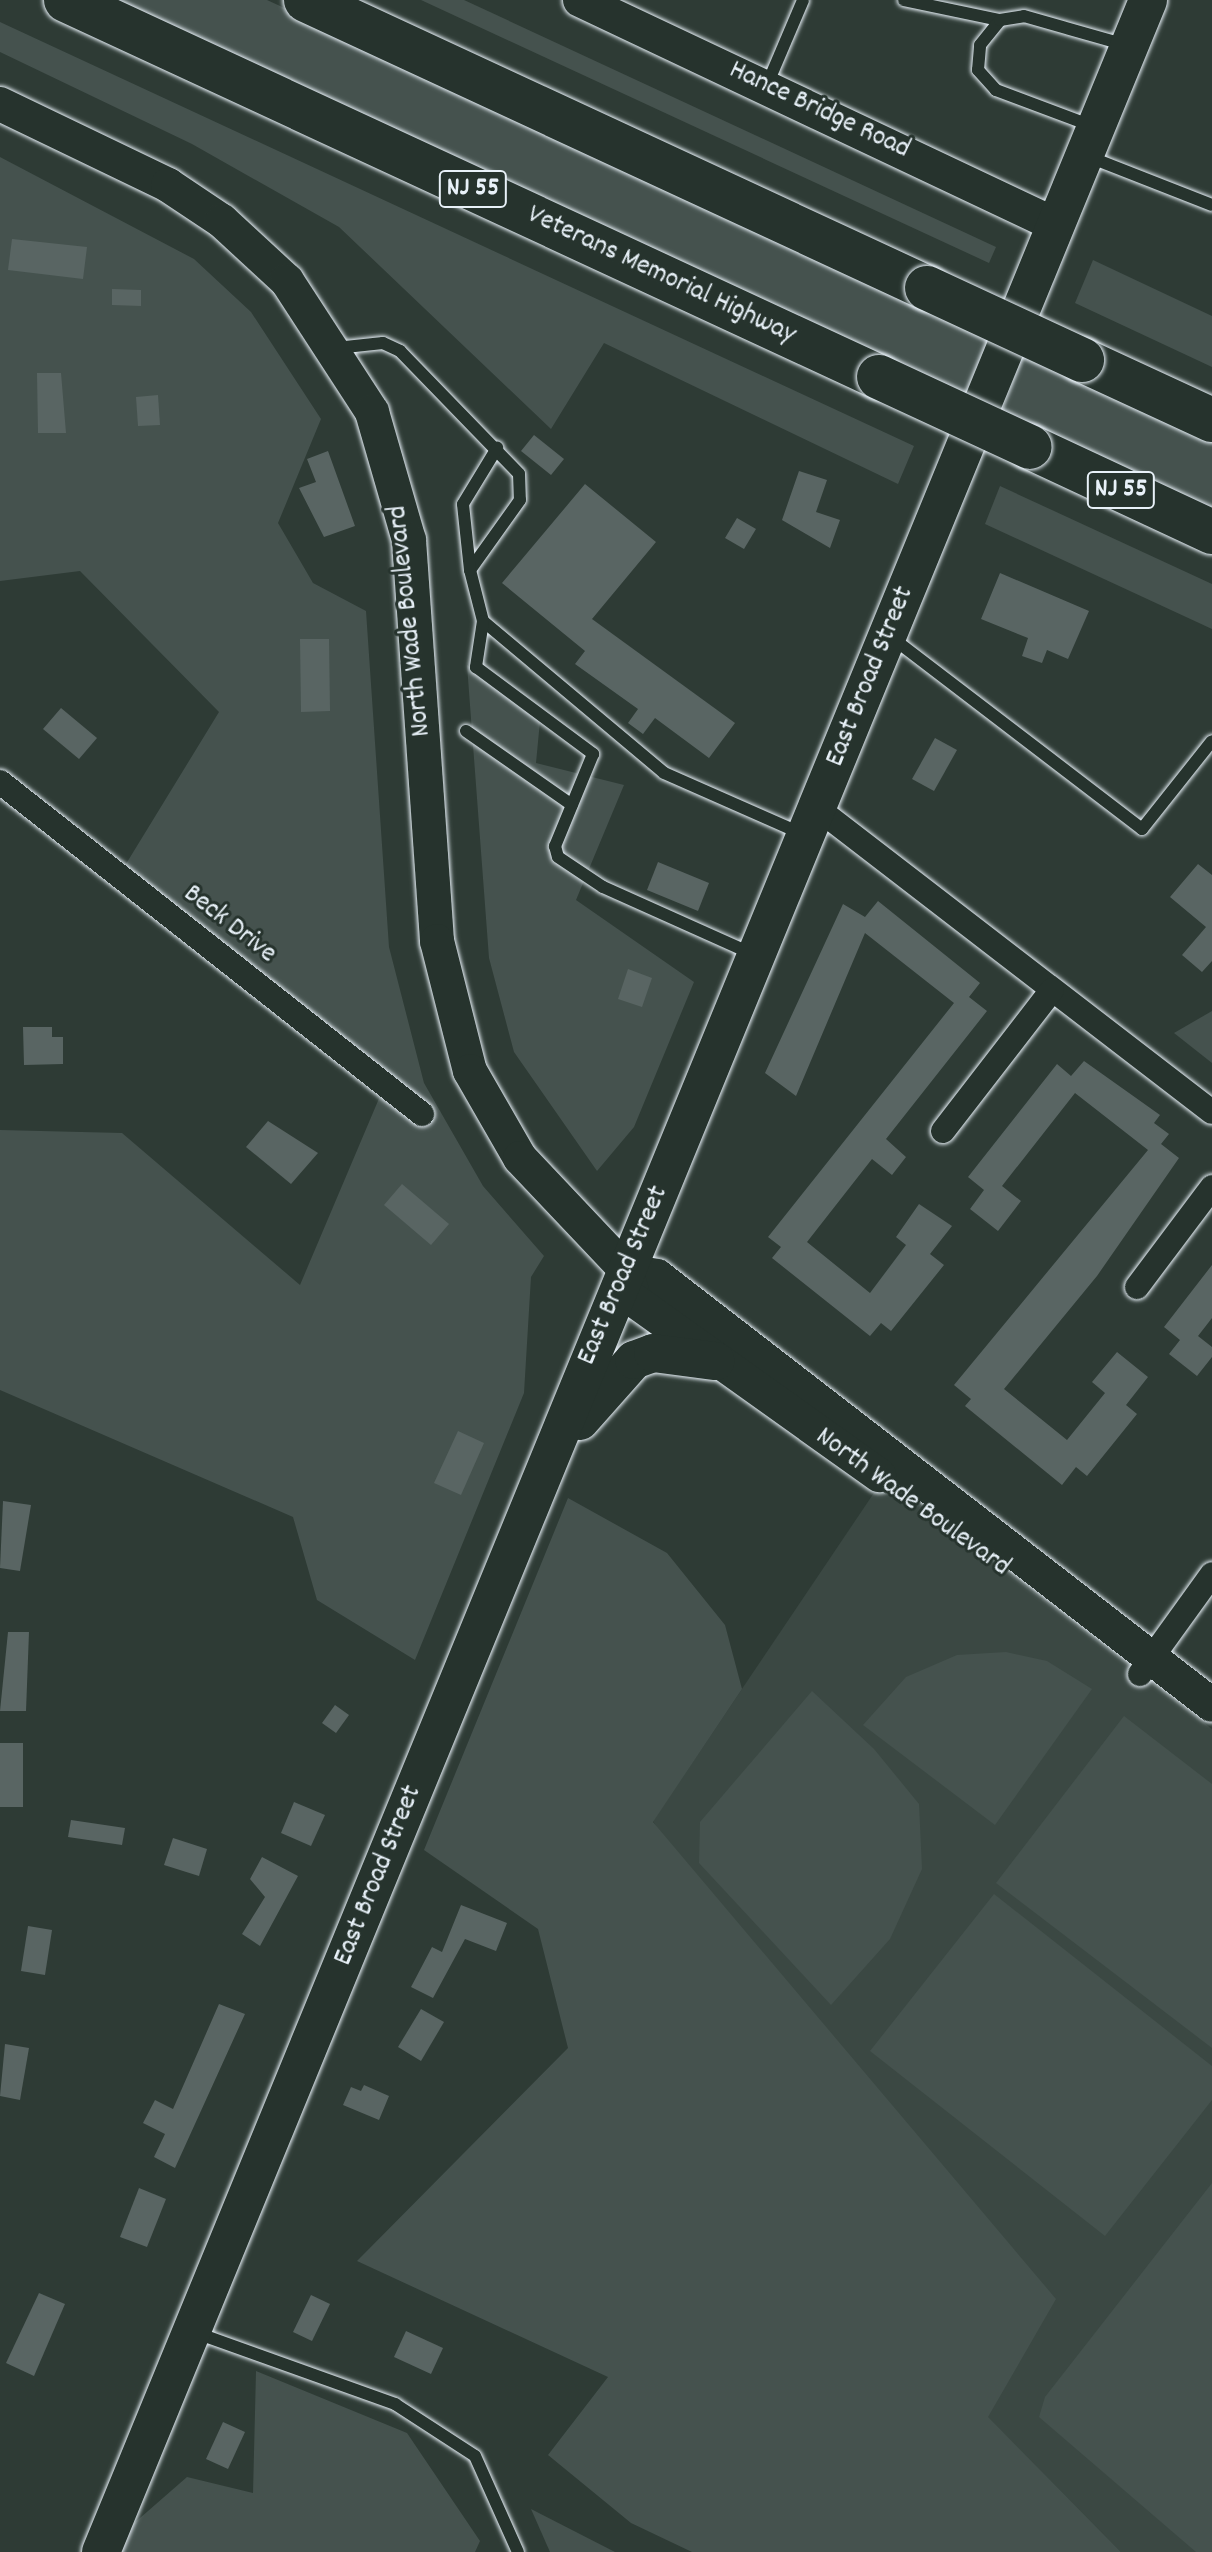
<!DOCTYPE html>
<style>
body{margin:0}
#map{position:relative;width:1212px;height:2552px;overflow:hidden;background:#2e3b35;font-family:Dekko,sans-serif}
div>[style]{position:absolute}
.built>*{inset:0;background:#3b4843}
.green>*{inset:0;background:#45524e}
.building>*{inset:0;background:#596563}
.roads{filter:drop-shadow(0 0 2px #e8f1f8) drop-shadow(0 0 2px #e8f1f8)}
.lane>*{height:12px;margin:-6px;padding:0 6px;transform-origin:6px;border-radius:6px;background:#26332d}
.street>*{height:24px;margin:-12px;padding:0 12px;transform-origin:12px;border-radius:12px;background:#26332d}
.secondary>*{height:34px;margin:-17px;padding:0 17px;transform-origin:17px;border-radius:17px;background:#26332d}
.primary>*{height:38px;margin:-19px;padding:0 19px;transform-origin:19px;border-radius:19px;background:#26332d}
.highway>*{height:44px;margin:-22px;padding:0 22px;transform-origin:22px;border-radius:22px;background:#26332d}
.bridges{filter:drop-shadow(0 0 2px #e8f1f8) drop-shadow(0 0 2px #e8f1f8)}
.highway-bridge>*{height:44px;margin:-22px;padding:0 22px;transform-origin:22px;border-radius:22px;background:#26332d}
span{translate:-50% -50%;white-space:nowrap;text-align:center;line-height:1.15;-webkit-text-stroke:6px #26332d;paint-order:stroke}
.shield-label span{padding:2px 6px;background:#26332d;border:2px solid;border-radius:6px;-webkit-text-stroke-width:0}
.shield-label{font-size:26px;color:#e8f1f8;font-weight:700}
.street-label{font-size:28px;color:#e8f1f8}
</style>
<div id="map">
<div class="built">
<div style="clip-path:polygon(884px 1478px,1212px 1729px,1212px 2552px,1121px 2552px,987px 2417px,653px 1821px)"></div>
</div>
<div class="green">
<div style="clip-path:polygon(105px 0,267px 0,991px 334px,968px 398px)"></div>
<div style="clip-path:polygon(421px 0,464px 0,996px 247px,989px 263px)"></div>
<div style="clip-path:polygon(0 22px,914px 446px,898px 484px,604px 343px,551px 429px,339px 227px,192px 144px,0 52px)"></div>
<div style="clip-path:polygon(0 157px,194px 259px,251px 312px,321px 419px,278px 523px,313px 583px,366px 611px,389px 947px,424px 1083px,483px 1186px,544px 1256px,531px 1277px,524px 1393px,415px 1660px,317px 1600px,293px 1517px,0 1390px,0 1130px,122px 1133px,300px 1285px,386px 1082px,118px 877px,219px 712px,80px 571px,0 581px)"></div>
<div style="clip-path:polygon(1093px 260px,1212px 316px,1212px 367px,1075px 303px)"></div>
<div style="clip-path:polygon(1024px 352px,1212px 432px,1212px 519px,1001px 414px)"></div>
<div style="clip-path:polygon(1000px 486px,1212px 584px,1212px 629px,985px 524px)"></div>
<div style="clip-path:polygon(467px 665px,540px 721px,536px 763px,624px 785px,576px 900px,694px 982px,634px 1127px,597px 1171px,514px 1052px,489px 958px)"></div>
<div style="clip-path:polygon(1212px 1011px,1212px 1063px,1174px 1033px)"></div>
<div style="clip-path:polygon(568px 1498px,667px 1553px,725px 1625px,742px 1689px,653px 1822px,1056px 2299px,988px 2417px,1121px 2552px,692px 2552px,631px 2523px,548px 2455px,608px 2377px,357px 2261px,568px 2048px,538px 1929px,424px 1850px)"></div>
<div style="clip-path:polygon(1006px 1652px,1047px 1661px,1092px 1689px,995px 1825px,863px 1725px,906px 1677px,957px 1655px)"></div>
<div style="clip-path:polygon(812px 1691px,874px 1749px,919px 1804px,922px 1869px,890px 1939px,831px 2005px,699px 1863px,700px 1822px)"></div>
<div style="clip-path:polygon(1124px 1716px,1212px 1784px,1212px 2048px,996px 1883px)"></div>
<div style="clip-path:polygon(994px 1894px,1212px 2066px,1212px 2100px,1105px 2236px,870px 2051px)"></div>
<div style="clip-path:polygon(1212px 2183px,1212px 2552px,1196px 2552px,1039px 2417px,1045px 2397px)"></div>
<div style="clip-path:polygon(256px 2371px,407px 2433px,480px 2541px,475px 2552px,101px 2552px,187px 2477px,253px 2493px)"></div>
<div style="clip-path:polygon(531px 2509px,615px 2552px,550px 2552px)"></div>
</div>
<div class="building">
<div style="clip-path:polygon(12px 239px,87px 247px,83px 279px,8px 270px)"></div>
<div style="clip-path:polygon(112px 289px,141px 290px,141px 306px,112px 305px)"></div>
<div style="clip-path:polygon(37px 373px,61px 373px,66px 433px,38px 433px)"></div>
<div style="clip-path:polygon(158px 395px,160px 425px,138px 426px,136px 397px)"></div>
<div style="clip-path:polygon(534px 435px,564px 459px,551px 475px,521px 451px)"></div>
<div style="clip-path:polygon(328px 451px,355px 526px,324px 537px,299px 488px,316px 482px,307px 459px)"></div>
<div style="clip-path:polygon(799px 471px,827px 480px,816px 512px,840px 520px,830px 548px,782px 520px)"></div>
<div style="clip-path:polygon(585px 484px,656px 542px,592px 619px,735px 723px,709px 758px,655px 718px,643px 734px,628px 723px,638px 709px,575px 664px,585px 651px,502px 583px)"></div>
<div style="clip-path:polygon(737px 518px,756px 529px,744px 549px,725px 538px)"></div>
<div style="clip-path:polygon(1000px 573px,1089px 611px,1068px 659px,1047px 650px,1042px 663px,1022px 656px,1028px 638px,981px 619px)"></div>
<div style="clip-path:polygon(300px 639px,329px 639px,330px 711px,301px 712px)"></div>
<div style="clip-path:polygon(61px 708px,97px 738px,79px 759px,43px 729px)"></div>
<div style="clip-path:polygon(935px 738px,957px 750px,934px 791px,912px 779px)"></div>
<div style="clip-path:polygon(658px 862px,709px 883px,698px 911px,647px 890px)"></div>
<div style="clip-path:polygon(1198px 864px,1212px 875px,1212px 961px,1202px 972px,1182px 955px,1206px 927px,1170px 897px)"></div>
<div style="clip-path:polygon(878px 901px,980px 983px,969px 997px,987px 1011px,886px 1139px,906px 1157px,892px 1175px,872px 1159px,807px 1242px,870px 1293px,906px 1245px,896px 1237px,919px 1204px,952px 1226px,930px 1254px,944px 1265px,891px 1331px,881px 1323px,870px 1336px,772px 1258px,781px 1247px,768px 1237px,954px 1003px,865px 933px,796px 1096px,765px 1073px,843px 904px,865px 917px)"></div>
<div style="clip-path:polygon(628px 969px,652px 978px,642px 1007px,618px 999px)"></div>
<div style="clip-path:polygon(23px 1027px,52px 1027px,52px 1037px,63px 1037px,63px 1064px,24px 1065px)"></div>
<div style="clip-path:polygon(1084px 1061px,1160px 1115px,1154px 1123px,1169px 1134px,1161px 1144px,1179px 1158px,1097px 1276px,1004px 1389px,1067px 1440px,1105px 1393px,1092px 1382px,1117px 1352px,1148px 1377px,1126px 1405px,1137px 1414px,1087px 1476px,1076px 1467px,1062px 1485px,965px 1406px,971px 1399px,954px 1385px,1148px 1150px,1075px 1093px,1002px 1186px,1021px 1201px,998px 1231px,970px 1209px,984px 1190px,968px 1177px,1057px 1064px,1071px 1076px)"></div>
<div style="clip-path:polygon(268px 1121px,318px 1153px,291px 1184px,246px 1147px)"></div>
<div style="clip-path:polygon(402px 1184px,449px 1224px,431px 1245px,384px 1205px)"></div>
<div style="clip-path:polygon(1212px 1265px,1212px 1318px,1198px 1336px,1212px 1347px,1212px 1357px,1197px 1376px,1169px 1354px,1180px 1340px,1164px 1327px)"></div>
<div style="clip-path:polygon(458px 1431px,484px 1443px,461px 1495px,434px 1483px)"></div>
<div style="clip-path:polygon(3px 1501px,31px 1505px,20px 1571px,0 1568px)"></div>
<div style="clip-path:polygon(8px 1632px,29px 1632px,26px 1711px,0 1711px)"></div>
<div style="clip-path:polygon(335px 1705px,349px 1715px,336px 1733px,322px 1723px)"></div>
<div style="clip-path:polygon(0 1743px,23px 1743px,23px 1807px,0 1807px)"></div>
<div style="clip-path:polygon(294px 1802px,325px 1815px,311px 1846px,281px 1833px)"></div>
<div style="clip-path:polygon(71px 1820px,125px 1828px,122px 1845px,68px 1837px)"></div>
<div style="clip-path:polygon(173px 1838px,207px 1849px,199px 1876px,164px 1865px)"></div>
<div style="clip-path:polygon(262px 1857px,298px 1876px,260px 1946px,242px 1934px,265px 1897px,250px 1879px)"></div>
<div style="clip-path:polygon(461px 1905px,507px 1923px,496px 1951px,465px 1939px,433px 1998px,411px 1987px,432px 1947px,442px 1952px)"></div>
<div style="clip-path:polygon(28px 1926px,52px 1930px,45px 1975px,21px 1971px)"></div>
<div style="clip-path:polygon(219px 2004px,245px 2014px,175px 2168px,154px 2157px,165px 2134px,143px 2123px,155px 2100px,173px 2109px)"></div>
<div style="clip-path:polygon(421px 2009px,444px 2022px,421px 2061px,398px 2047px)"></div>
<div style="clip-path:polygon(5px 2044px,29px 2048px,20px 2100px,0 2096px)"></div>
<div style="clip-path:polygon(364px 2085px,389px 2096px,379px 2120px,343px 2105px,351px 2087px,361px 2091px)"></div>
<div style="clip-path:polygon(139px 2188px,166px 2199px,147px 2247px,120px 2237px)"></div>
<div style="clip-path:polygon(39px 2293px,65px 2304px,34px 2376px,6px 2363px)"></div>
<div style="clip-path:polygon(311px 2295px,330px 2304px,312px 2341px,293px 2332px)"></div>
<div style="clip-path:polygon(406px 2331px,443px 2348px,431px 2374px,394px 2357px)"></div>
<div style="clip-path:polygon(223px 2422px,245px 2432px,228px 2469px,206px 2459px)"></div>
</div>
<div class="roads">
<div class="lane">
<div style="left:904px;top:0;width:98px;rotate:11.8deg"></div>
<div style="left:767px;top:85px;width:92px;rotate:-67deg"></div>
<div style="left:1092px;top:126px;width:103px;rotate:-159.4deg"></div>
<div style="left:996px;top:90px;width:27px;rotate:-132deg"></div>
<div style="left:978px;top:70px;width:25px;rotate:-85deg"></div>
<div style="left:980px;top:45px;width:32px;rotate:-51deg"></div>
<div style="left:1000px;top:20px;width:24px;rotate:-9deg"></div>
<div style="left:1024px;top:16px;width:106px;rotate:15.9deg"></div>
<div style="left:1087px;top:156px;width:134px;rotate:21.4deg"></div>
<div style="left:336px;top:348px;width:47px;rotate:-6.1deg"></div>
<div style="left:383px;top:343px;width:19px;rotate:25deg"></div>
<div style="left:400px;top:351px;width:171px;rotate:45.9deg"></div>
<div style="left:519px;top:474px;width:26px;rotate:88deg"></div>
<div style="left:520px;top:500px;width:86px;rotate:125.5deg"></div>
<div style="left:470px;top:570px;width:53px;rotate:75.7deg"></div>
<div style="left:483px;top:621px;width:236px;rotate:40deg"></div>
<div style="left:664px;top:773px;width:151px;rotate:23.8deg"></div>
<div style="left:470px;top:570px;width:66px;rotate:-96.1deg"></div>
<div style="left:463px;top:504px;width:66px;rotate:-58.7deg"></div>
<div style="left:483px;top:621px;width:47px;rotate:98.7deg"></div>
<div style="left:476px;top:667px;width:146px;rotate:36.6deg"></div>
<div style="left:593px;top:754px;width:100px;rotate:112.4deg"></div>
<div style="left:555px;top:846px;width:11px;rotate:75deg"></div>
<div style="left:558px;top:857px;width:54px;rotate:33.7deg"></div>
<div style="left:603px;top:887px;width:164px;rotate:24.1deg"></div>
<div style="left:891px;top:637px;width:316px;rotate:37.4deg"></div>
<div style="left:1142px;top:829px;width:112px;rotate:-51.5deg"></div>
<div style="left:466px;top:731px;width:129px;rotate:34.9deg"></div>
<div style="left:194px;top:2332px;width:214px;rotate:19.7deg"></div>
<div style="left:395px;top:2404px;width:95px;rotate:33deg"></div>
<div style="left:475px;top:2456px;width:105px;rotate:65.9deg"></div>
</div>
<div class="street">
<div style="left:0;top:782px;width:537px;rotate:38.19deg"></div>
<div style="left:817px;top:808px;width:498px;rotate:37.6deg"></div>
<div style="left:943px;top:1131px;width:178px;rotate:-52.3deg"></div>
<div style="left:1137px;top:1287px;width:125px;rotate:-53.1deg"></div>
<div style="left:1140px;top:1674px;width:123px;rotate:-54.2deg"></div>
</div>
<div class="secondary">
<div style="left:580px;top:0;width:526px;rotate:25.3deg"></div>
<div style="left:0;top:104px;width:187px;rotate:25.7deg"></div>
<div style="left:168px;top:185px;width:65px;rotate:33.7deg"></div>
<div style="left:222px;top:221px;width:88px;rotate:42.7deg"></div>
<div style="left:287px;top:281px;width:156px;rotate:57deg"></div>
<div style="left:372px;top:412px;width:133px;rotate:73.9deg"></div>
<div style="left:409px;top:540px;width:402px;rotate:86deg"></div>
<div style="left:437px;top:941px;width:134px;rotate:75.8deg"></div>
<div style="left:470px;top:1071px;width:100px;rotate:60.1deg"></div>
<div style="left:520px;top:1158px;width:154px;rotate:46.6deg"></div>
<div style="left:626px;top:1270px;width:32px;rotate:11deg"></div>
<div style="left:657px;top:1276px;width:701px;rotate:37.7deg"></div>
<div style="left:626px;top:1270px;width:32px;rotate:74deg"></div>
<div style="left:635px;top:1301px;width:300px;rotate:35.5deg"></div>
</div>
<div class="primary">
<div style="left:580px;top:1421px;width:81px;rotate:-48.5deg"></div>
<div style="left:634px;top:1360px;width:20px;rotate:-20deg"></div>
<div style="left:653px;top:1353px;width:63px;rotate:7.4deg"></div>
<div style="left:101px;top:2552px;width:2758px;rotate:-67.69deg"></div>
</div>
<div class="highway">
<div style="left:66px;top:0;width:896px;rotate:24.88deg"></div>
<div style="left:306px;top:0;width:685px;rotate:24.88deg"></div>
<div style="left:1082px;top:360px;width:143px;rotate:24.8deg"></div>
<div style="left:1030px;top:447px;width:201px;rotate:25deg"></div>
</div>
</div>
<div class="bridges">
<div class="highway-bridge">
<div style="left:927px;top:288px;width:171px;rotate:24.9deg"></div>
<div style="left:879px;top:377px;width:166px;rotate:24.9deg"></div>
</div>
</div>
<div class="shield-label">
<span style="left:473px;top:189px">NJ 55</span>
<span style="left:1121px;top:490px">NJ 55</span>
</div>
<div class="street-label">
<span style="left:819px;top:111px;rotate:25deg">Hance Bridge Road</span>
<span style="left:661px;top:276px;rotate:25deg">Veterans Memorial Highway</span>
<span style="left:411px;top:621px;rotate:-96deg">North Wade Boulevard</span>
<span style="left:871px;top:677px;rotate:-68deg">East Broad Street</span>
<span style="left:229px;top:925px;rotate:38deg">Beck Drive</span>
<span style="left:624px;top:1276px;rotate:-67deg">East Broad Street</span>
<span style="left:912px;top:1503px;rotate:36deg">North Wade Boulevard</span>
<span style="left:379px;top:1876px;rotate:-68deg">East Broad Street</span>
</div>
</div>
